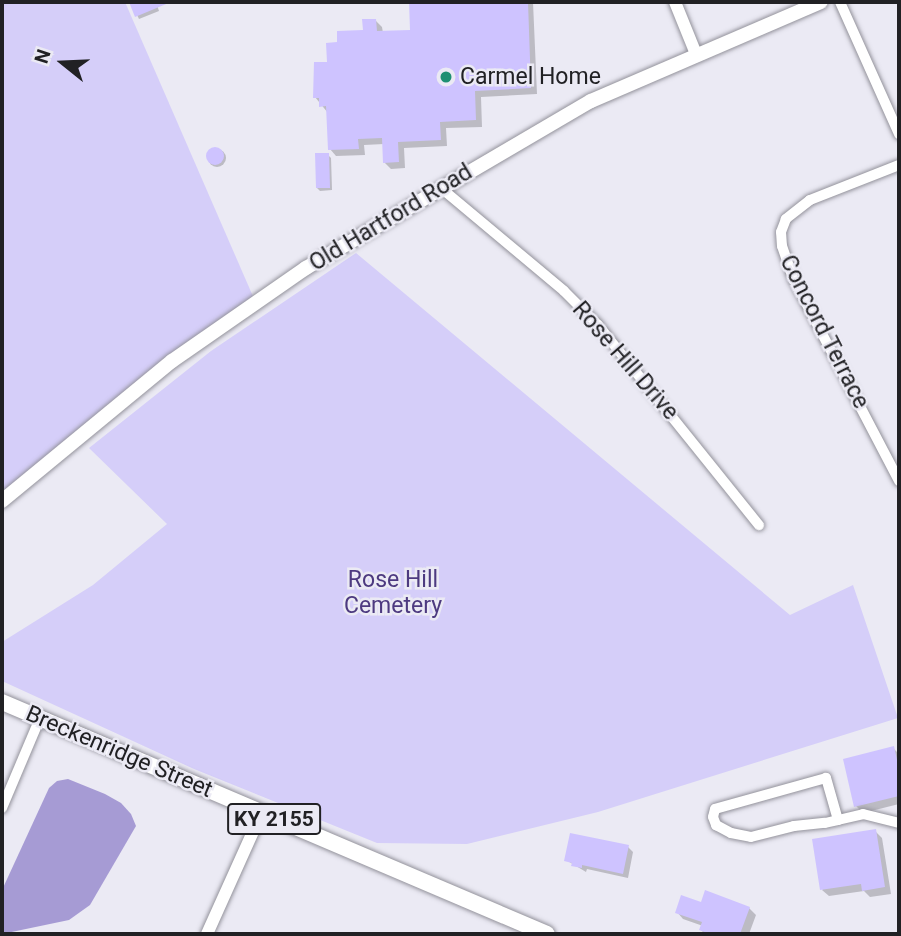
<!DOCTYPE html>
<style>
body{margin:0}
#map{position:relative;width:901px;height:936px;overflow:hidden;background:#ebeaf4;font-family:Roboto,sans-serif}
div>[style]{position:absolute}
.green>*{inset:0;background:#d5cef9}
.water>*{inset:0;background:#a69bd4}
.shadow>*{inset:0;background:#0003}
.round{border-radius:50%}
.building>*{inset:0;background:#cec3ff}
.roads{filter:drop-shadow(0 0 2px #93929b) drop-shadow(0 0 2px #93929b)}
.minor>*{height:10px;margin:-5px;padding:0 5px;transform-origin:5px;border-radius:5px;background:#fff}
.tertiary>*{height:12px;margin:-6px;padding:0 6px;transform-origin:6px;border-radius:6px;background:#fff}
.secondary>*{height:14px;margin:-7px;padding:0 7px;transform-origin:7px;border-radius:7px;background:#fff}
.primary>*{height:16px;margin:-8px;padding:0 8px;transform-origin:8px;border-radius:8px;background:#fff}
.dots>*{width:19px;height:19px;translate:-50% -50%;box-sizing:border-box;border:4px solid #ebeaf4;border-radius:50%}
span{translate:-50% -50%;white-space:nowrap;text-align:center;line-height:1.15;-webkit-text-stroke:5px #ebeaf4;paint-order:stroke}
.shield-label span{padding:2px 5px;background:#ebeaf4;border:2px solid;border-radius:5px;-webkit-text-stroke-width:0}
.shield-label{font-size:21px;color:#212124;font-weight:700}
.poi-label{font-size:23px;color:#212124}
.left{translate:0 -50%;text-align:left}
.street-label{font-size:23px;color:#212124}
.park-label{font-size:23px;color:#4d3a80}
.frame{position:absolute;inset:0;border:4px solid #212124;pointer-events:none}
.north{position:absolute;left:28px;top:28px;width:70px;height:70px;-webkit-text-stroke:5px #ebeaf4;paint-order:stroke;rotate:288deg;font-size:19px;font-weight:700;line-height:28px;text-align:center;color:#212124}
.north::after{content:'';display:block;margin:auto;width:24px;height:32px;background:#212124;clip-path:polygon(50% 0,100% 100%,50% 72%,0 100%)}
</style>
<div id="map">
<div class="green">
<div style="clip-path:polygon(2px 2px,125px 2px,255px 301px,2px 501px)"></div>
<div style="clip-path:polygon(356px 253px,790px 615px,853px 585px,898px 718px,598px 812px,467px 844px,377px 843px,194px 769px,2px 681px,2px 642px,93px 585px,167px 524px,89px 448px,211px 351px)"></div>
</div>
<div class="water">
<div style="clip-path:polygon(68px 779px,105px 794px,121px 803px,131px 814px,136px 826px,90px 905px,69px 920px,2px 934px,2px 890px,49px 788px,57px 781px)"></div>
</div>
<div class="shadow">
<div style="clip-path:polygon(131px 2px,156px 2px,159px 11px,139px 19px)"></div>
<div style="clip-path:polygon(411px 2px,533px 2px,537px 94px,481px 97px,482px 127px,446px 128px,447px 146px,404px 148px,405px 168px,391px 169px,384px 162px,384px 144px,364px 145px,365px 155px,336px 156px,330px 149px,328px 113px,315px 97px,314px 68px,315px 64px,329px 64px,339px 44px,364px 32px,376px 21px,382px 27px,383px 33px,412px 32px)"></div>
<div class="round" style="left:208px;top:149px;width:18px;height:18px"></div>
<div style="clip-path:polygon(328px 155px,331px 158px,332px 190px,320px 191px,317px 188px)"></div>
<div style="clip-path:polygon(893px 748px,899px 754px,899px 804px,863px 813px,856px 806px)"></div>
<div style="clip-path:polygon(875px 831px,882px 838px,891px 894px,870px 897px,864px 891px,829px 896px,822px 890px)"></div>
<div style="clip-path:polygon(628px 847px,633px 852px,628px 878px,587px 869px,586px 872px,566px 860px)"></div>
<div style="clip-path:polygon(702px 904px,749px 908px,756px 915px,749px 934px,705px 934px,701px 930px,703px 926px,683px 919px,677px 912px)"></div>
</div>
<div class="building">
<div style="clip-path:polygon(129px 2px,171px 2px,135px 17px)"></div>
<div style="clip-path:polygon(409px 2px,528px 2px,531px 88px,475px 91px,476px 120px,440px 122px,441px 140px,398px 142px,399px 162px,383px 163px,382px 138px,358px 139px,359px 149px,328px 150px,326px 106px,319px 107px,319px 98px,313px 98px,314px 62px,327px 62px,326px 43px,337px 42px,337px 31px,363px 30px,362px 19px,376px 19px,377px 31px,410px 30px)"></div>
<div class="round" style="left:206px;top:147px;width:18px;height:18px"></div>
<div style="clip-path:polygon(315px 153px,329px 153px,330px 188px,316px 188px)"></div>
<div style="clip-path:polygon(894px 746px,899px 769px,899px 796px,854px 807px,843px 759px)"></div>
<div style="clip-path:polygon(876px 829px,885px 887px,862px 891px,861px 884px,820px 890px,812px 839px)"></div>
<div style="clip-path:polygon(570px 833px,629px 845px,623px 874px,582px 865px,582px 868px,571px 866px,572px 863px,564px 861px)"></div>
<div style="clip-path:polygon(705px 890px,750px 907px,740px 934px,710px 934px,699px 930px,702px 922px,675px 913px,681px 895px,701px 902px)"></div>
</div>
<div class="roads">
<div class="minor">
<div style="left:840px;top:2px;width:145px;rotate:65.9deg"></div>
<div style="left:899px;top:165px;width:96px;rotate:158.5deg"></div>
<div style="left:810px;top:200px;width:31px;rotate:142deg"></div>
<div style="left:786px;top:219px;width:14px;rotate:111deg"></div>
<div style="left:781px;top:232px;width:14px;rotate:86deg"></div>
<div style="left:782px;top:246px;width:36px;rotate:71deg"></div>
<div style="left:794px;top:280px;width:227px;rotate:62.4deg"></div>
<div style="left:441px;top:188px;width:160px;rotate:39.9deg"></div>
<div style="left:564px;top:291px;width:48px;rotate:45deg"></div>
<div style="left:598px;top:325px;width:257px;rotate:51.2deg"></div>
<div style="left:2px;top:808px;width:98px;rotate:-67.1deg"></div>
<div style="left:838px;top:820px;width:44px;rotate:-105.9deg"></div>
<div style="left:826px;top:778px;width:115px;rotate:164.4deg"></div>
<div style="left:715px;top:809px;width:8px;rotate:104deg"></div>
<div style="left:713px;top:817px;width:9px;rotate:69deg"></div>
<div style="left:716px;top:825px;width:17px;rotate:28deg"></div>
<div style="left:731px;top:833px;width:20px;rotate:11deg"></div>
<div style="left:751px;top:837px;width:44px;rotate:-14.3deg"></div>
<div style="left:794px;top:826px;width:31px;rotate:-6deg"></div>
<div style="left:825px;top:823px;width:13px;rotate:-13deg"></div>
<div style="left:838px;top:820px;width:26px;rotate:-13deg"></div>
<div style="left:863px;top:814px;width:37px;rotate:14deg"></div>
</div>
<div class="tertiary">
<div style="left:675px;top:2px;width:56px;rotate:68deg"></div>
<div style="left:207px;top:934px;width:132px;rotate:-65.8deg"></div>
</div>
<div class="secondary">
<div style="left:2px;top:501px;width:220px;rotate:-39.5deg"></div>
<div style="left:172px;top:361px;width:163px;rotate:-34.8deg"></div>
<div style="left:306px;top:268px;width:330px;rotate:-30.4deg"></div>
<div style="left:591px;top:101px;width:250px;rotate:-23.3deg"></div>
</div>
<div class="primary">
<div style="left:2px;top:702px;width:592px;rotate:23.06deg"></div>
</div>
</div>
<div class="dots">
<div style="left:446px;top:77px;background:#1e9072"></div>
</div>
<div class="shield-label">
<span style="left:274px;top:819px">KY 2155</span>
</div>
<div class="poi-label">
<span class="left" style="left:460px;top:77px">Carmel Home</span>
</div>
<div class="street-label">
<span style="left:391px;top:218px;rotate:-31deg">Old Hartford Road</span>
<span style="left:824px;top:332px;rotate:63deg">Concord Terrace</span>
<span style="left:625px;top:361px;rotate:49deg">Rose Hill Drive</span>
<span style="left:119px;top:752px;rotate:23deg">Breckenridge Street</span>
</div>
<div class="park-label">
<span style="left:393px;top:593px">Rose Hill<br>Cemetery</span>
</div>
<div class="frame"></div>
<div class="north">N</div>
</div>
